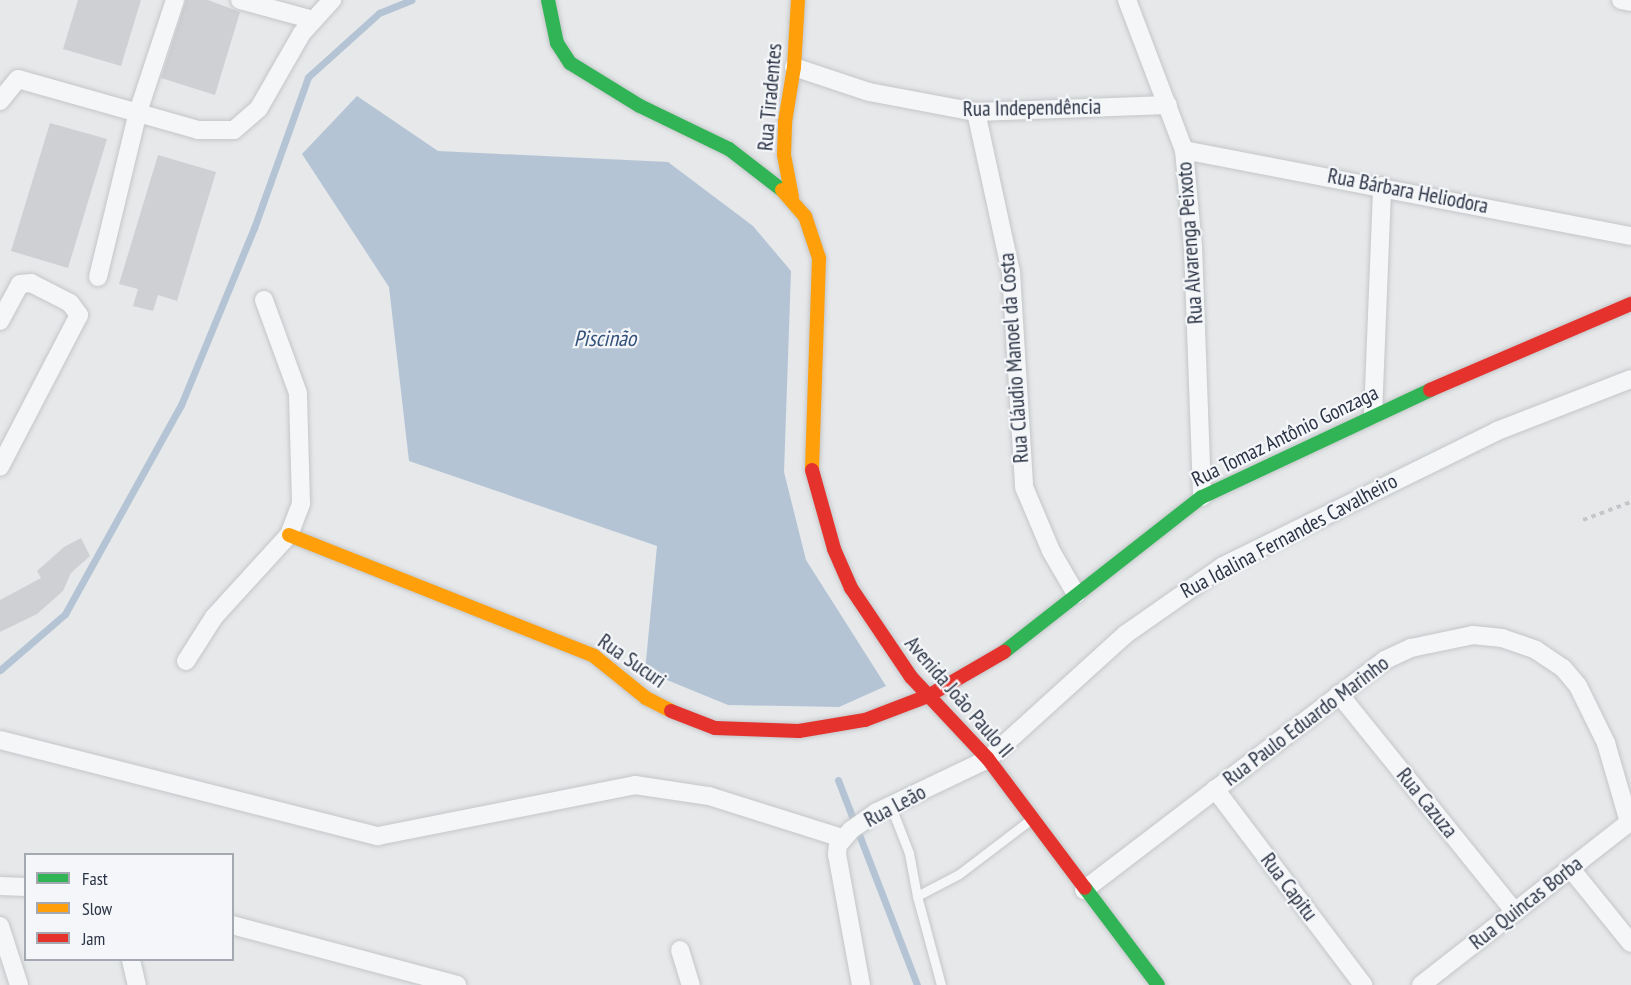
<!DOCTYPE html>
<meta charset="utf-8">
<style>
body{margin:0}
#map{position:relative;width:1631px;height:985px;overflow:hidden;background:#e6e8ea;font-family:"PT Sans Narrow",sans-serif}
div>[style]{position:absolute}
.water>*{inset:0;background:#b4c4d5}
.stream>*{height:7px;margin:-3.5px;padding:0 3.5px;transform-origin:3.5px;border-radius:3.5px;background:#b4c4d5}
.building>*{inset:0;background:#ced0d3}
.path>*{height:4px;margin-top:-2px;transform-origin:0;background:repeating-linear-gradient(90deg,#c5c6ca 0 4.5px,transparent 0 9px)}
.roads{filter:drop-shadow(0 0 2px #c4c6c8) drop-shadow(0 0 2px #c4c6c8)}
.lane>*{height:9px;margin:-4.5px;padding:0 4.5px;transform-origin:4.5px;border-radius:4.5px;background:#f5f6f7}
.street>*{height:18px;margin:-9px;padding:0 9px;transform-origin:9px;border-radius:9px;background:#f5f6f7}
.fast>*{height:14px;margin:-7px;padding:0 7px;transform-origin:7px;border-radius:7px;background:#30b455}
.slow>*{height:14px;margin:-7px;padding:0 7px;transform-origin:7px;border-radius:7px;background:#ff9f0a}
.jam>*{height:14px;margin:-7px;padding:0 7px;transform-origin:7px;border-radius:7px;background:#e5322d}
span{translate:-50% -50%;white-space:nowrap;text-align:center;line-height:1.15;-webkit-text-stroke:4.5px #f4f6f9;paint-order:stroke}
.street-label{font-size:21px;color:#2b3445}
.water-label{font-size:22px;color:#34527a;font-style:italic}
.legend{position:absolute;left:24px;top:853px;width:210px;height:108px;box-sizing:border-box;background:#f4f6f9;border:2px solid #a4a8b1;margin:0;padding:8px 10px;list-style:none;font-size:18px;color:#2b3445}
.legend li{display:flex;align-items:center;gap:12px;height:30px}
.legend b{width:30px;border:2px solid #a4a8b1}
</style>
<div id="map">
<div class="water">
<div style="clip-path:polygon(357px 96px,438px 151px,668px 162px,753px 226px,791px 271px,784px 472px,806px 560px,886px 686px,839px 707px,728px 705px,645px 671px,657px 546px,409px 461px,389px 287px,302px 154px)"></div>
</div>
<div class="stream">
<div style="left:0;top:670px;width:86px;rotate:-40.7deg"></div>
<div style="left:65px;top:614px;width:239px;rotate:-61deg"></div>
<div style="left:181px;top:405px;width:191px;rotate:-67.6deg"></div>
<div style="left:254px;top:228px;width:160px;rotate:-70.3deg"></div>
<div style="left:308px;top:77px;width:96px;rotate:-42deg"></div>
<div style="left:379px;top:13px;width:35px;rotate:-22deg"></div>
<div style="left:838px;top:780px;width:220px;rotate:68.9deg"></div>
</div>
<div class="building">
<div style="clip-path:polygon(78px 0,141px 0,121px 66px,63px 49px)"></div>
<div style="clip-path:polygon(186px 0,208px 0,240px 12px,215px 95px,161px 78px)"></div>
<div style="clip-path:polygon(50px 123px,107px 139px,68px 268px,11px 251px)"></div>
<div style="clip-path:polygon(158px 155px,216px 172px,177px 301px,158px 295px,153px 311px,133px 306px,138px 289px,119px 284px)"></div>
<div style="clip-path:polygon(81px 538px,90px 556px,71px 573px,63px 591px,37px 614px,0 632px,0 600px,41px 578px,37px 571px,64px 547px)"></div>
</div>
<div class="path">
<div style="left:1583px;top:520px;width:51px;rotate:-20.6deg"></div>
</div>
<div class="roads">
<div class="lane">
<div style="left:891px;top:807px;width:49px;rotate:68.6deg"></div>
<div style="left:909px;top:853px;width:44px;rotate:79.5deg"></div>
<div style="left:917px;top:896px;width:47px;rotate:-27.6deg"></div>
<div style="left:959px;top:874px;width:89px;rotate:-37.3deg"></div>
<div style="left:917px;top:896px;width:92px;rotate:74.9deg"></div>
</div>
<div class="street">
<div style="left:240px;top:0;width:76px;rotate:15.3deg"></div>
<div style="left:1127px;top:0;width:160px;rotate:69.2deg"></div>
<div style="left:1184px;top:150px;width:97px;rotate:84.7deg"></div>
<div style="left:1193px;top:247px;width:250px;rotate:87.9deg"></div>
<div style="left:1621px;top:0;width:10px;rotate:11deg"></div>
<div style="left:794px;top:67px;width:79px;rotate:18.4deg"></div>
<div style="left:869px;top:92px;width:109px;rotate:10.6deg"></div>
<div style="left:976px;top:112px;width:192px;rotate:-2.1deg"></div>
<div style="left:0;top:101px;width:28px;rotate:-51deg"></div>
<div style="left:18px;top:79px;width:187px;rotate:15.8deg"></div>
<div style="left:198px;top:130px;width:36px"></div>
<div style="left:234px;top:130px;width:33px;rotate:-41deg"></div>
<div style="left:259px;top:108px;width:86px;rotate:-60.2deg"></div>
<div style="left:302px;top:33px;width:45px;rotate:-47.7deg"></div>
<div style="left:976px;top:112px;width:164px;rotate:77.7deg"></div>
<div style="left:1011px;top:272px;width:215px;rotate:86.5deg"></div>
<div style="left:1024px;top:487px;width:69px;rotate:67.1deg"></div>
<div style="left:1051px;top:551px;width:50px;rotate:59.8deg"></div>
<div style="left:1184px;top:150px;width:455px;rotate:10.9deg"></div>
<div style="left:98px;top:277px;width:170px;rotate:-76.4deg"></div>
<div style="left:138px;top:112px;width:118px;rotate:-71.7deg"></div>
<div style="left:0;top:321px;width:42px;rotate:-61.6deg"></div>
<div style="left:20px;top:284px;width:11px;rotate:-5deg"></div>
<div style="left:31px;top:283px;width:44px;rotate:27.1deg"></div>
<div style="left:70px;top:303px;width:15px;rotate:53deg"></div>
<div style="left:79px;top:315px;width:171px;rotate:117.5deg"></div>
<div style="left:1373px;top:415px;width:229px;rotate:-87.7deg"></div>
<div style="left:186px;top:661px;width:52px;rotate:-57.5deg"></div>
<div style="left:214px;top:617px;width:111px;rotate:-47.6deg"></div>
<div style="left:289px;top:535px;width:34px;rotate:-69deg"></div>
<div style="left:301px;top:503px;width:110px;rotate:-91.6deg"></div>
<div style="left:298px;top:393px;width:99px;rotate:-110.1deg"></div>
<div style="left:1339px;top:694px;width:280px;rotate:51.1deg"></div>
<div style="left:0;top:740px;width:390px;rotate:14.3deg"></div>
<div style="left:378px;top:836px;width:262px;rotate:-11.2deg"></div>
<div style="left:635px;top:785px;width:75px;rotate:8.5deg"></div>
<div style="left:709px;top:796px;width:139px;rotate:17.5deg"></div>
<div style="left:1215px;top:789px;width:246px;rotate:52.9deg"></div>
<div style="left:1571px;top:869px;width:95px;rotate:51deg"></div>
<div style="left:0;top:886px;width:26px;rotate:2deg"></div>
<div style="left:1084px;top:890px;width:379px;rotate:-37.4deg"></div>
<div style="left:1385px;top:660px;width:29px;rotate:-25deg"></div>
<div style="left:1411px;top:648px;width:63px;rotate:-11.8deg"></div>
<div style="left:1473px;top:635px;width:29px;rotate:6deg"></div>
<div style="left:1502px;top:638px;width:36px;rotate:19deg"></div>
<div style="left:1536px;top:650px;width:32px;rotate:34deg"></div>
<div style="left:1563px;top:668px;width:23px;rotate:50deg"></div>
<div style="left:1578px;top:686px;width:64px;rotate:63.8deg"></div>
<div style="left:1606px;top:743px;width:82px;rotate:73.8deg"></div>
<div style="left:232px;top:925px;width:233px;rotate:14.9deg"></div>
<div style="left:0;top:926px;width:62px;rotate:72.1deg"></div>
<div style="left:680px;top:950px;width:37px;rotate:73deg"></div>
<div style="left:131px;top:960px;width:26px;rotate:77deg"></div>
<div style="left:861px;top:985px;width:133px;rotate:-100.4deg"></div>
<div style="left:837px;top:854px;width:9px;rotate:-84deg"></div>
<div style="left:838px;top:845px;width:20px;rotate:-49deg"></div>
<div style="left:851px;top:830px;width:32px;rotate:-35deg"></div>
<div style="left:877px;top:812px;width:123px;rotate:-25.5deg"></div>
<div style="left:988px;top:759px;width:186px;rotate:-42.2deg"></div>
<div style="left:1126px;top:634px;width:118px;rotate:-35deg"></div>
<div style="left:1223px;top:566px;width:305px;rotate:-26.2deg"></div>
<div style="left:1497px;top:431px;width:144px;rotate:-21.2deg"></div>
<div style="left:1421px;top:985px;width:266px;rotate:-38deg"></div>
</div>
<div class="fast">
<div style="left:548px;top:0;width:44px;rotate:78.2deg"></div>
<div style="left:557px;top:43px;width:24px;rotate:57deg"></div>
<div style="left:570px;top:63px;width:82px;rotate:31.6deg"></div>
<div style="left:640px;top:106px;width:99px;rotate:25.8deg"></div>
<div style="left:729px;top:149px;width:67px;rotate:37.7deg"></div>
<div style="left:1004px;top:652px;width:251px;rotate:-38.1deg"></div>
<div style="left:1202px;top:497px;width:252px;rotate:-25.1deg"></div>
<div style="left:1085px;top:888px;width:121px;rotate:53deg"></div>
</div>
<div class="slow">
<div style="left:782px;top:190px;width:35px;rotate:49deg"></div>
<div style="left:805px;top:216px;width:44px;rotate:71.6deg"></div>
<div style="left:819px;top:258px;width:212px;rotate:91.9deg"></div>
<div style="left:792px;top:197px;width:43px;rotate:-100.8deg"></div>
<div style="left:784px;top:155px;width:33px;rotate:-88deg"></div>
<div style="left:785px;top:122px;width:56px;rotate:-80.7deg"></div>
<div style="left:794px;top:67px;width:67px;rotate:-86.6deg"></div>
<div style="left:289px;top:535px;width:328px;rotate:21.6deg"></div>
<div style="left:594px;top:656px;width:67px;rotate:38.9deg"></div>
<div style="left:646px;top:698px;width:28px;rotate:27deg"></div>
</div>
<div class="jam">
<div style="left:1430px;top:390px;width:219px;rotate:-23.2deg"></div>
<div style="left:812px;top:470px;width:82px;rotate:74.4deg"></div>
<div style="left:834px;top:549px;width:43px;rotate:66.4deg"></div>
<div style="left:851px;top:588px;width:107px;rotate:56deg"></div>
<div style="left:911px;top:677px;width:112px;rotate:46.8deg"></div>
<div style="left:988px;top:759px;width:161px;rotate:53.1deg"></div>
<div style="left:671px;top:711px;width:47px;rotate:21.1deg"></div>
<div style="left:715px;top:728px;width:84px;rotate:2deg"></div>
<div style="left:799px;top:731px;width:67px;rotate:-9.5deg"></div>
<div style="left:865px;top:720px;width:67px;rotate:-20.9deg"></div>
<div style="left:928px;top:696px;width:88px;rotate:-30.1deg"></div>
</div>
</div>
<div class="street-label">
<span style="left:770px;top:97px;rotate:-85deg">Rua Tiradentes</span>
<span style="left:1032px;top:108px;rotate:-1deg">Rua Independência</span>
<span style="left:1408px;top:191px;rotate:11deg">Rua Bárbara Heliodora</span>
<span style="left:1190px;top:243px;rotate:-94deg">Rua Alvarenga Peixoto</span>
<span style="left:1014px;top:358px;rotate:-94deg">Rua Cláudio Manoel da Costa</span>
<span style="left:1285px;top:436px;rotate:-26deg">Rua Tomaz Antônio Gonzaga</span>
<span style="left:1289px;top:536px;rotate:-28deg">Rua Idalina Fernandes Cavalheiro</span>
<span style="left:632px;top:661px;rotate:35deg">Rua Sucuri</span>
<span style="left:959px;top:697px;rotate:49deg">Avenida João Paulo II</span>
<span style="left:1306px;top:721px;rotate:-37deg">Rua Paulo Eduardo Marinho</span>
<span style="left:1427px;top:803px;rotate:51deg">Rua Cazuza</span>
<span style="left:895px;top:806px;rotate:-28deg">Rua Leão</span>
<span style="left:1289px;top:887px;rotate:53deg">Rua Capitu</span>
<span style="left:1526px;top:903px;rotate:-38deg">Rua Quincas Borba</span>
</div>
<div class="water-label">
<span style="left:605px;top:339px">Piscinão</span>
</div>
<ul class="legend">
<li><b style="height:8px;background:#30b455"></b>Fast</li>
<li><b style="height:8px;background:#ff9f0a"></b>Slow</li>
<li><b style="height:8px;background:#e5322d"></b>Jam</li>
</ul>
</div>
